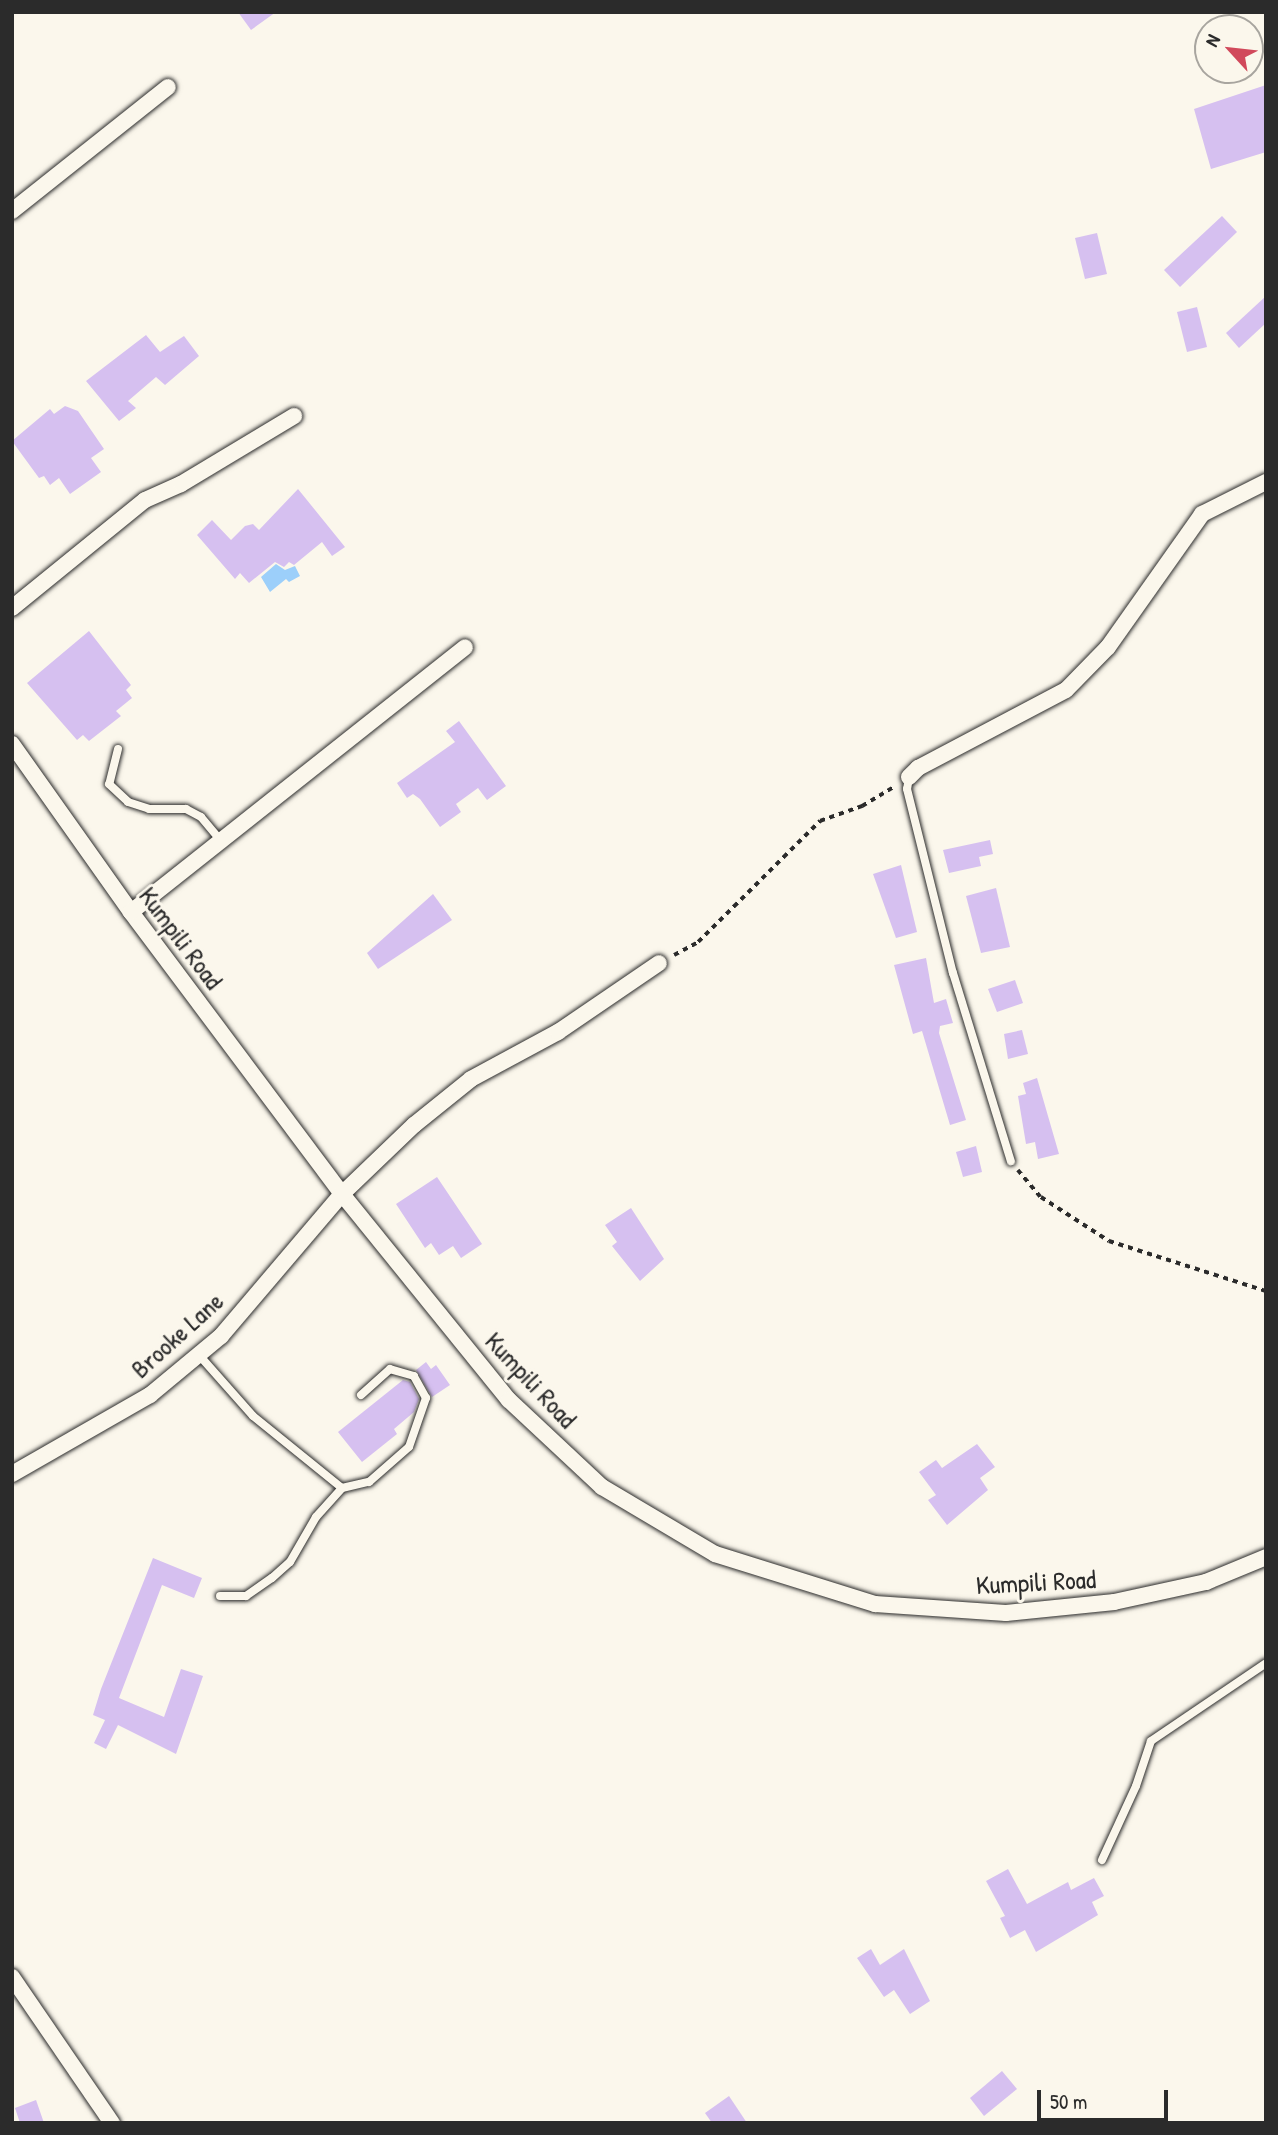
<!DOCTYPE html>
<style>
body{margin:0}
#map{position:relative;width:1278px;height:2135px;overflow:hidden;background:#fbf7ec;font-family:"Patrick Hand",sans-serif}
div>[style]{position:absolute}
.water>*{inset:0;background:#9ccffa}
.building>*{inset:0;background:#d6c0f0}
.path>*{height:3.5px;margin-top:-1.75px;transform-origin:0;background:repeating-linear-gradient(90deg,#2b2b2b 0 5px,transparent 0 10px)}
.roads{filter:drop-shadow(0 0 2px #2b2b2b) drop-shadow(0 0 2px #2b2b2b)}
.lane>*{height:8px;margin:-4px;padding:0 4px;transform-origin:4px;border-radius:4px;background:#fbf7ec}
.street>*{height:16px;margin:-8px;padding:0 8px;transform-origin:8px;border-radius:8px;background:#fbf7ec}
span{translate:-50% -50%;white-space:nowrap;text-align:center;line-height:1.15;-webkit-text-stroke:6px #fbf7ec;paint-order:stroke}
.street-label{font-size:26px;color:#2b2b2b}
.frame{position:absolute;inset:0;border:14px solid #2b2b2b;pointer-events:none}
.north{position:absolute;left:1194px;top:14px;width:70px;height:70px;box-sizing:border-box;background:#fbf7ec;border:2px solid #a8a59f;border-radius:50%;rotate:297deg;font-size:19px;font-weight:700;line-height:28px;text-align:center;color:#2b2b2b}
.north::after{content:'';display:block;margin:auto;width:24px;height:32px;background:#d1495b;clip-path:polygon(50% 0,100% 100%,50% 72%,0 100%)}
.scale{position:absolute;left:1037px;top:2090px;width:131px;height:32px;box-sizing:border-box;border:4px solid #2b2b2b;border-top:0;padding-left:9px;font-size:21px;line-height:24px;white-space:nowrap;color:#2b2b2b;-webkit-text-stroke:5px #fbf7ec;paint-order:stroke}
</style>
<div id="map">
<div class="water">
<div style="clip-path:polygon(276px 564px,285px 570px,295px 566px,300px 576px,289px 582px,286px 579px,270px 592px,261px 577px)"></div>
</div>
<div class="building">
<div style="clip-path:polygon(238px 12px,276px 12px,251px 30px)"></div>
<div style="clip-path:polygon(1266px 85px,1266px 152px,1211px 169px,1194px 109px)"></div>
<div style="clip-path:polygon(1222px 216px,1237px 232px,1180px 287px,1164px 270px)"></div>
<div style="clip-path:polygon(1097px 233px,1107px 274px,1085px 279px,1075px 238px)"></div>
<div style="clip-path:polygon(1266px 296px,1266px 323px,1239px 348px,1226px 333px)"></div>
<div style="clip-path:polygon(1197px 307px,1207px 347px,1187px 352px,1177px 312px)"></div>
<div style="clip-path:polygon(146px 335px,160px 352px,184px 336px,199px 356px,165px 385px,156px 377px,128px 401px,136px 408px,119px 421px,86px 381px)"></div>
<div style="clip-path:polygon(65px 406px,78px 411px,104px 449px,91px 458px,101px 472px,70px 494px,59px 478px,50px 485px,44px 476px,39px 478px,12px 441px,50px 409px,54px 414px)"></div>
<div style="clip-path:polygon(298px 489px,345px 547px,332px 556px,322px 542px,294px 565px,289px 562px,284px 567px,275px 562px,249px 583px,240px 573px,235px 579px,197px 535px,212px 520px,231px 540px,245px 526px,253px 524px,259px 530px)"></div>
<div style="clip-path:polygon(89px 631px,131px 685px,126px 690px,132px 698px,116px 711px,121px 716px,89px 741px,83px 735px,77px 740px,27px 683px)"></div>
<div style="clip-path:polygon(459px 721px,506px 786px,487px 800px,478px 788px,456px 804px,461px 812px,440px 827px,420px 799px,413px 794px,407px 798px,397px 783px,455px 742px,446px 731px)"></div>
<div style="clip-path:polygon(990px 840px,993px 854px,979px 857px,981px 866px,949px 873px,943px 850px)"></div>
<div style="clip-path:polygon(901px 865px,917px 932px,896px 938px,873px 874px)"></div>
<div style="clip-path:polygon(996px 888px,1010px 947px,981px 953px,966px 896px)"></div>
<div style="clip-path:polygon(433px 894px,452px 920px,378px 969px,367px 953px)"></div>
<div style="clip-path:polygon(926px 958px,934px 1003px,946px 999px,953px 1023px,940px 1026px,939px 1033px,966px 1120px,950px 1125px,922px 1031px,913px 1034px,894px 965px)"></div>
<div style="clip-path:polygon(1015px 980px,1023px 1003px,997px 1012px,988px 989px)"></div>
<div style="clip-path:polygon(1022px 1030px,1028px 1054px,1008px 1059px,1004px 1034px)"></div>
<div style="clip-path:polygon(1037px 1078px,1059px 1154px,1038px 1159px,1035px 1142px,1026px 1144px,1018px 1096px,1026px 1094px,1023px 1083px)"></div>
<div style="clip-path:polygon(976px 1146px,982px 1172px,963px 1177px,956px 1152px)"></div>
<div style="clip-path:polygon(437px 1177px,482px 1244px,461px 1258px,453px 1246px,439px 1255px,431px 1243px,425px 1248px,396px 1204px)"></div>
<div style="clip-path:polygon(631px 1208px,664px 1259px,640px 1281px,612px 1246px,617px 1242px,605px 1225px)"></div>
<div style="clip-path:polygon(426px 1362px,431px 1369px,436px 1365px,450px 1385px,432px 1397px,416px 1370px)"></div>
<div style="clip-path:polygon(403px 1380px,410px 1382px,419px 1399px,414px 1412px,394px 1429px,397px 1434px,362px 1462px,338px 1432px)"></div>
<div style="clip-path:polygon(977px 1444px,995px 1467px,980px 1478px,988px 1490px,947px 1525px,928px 1500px,936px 1495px,919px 1472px,936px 1460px,942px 1468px)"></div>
<div style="clip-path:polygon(153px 1558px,202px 1578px,194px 1598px,162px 1585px,119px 1698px,164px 1717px,181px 1669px,203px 1676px,176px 1754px,118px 1725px,106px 1749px,94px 1743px,105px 1720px,93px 1715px,101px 1689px)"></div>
<div style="clip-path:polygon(1008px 1869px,1027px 1904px,1068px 1882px,1071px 1890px,1094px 1878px,1104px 1896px,1092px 1902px,1098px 1915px,1036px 1952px,1025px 1930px,1010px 1938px,1000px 1918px,1005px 1916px,986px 1881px)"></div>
<div style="clip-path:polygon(871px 1949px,880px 1965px,904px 1949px,930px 2001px,910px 2014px,894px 1990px,884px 1997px,857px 1958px)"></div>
<div style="clip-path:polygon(1002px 2071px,1017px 2089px,984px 2116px,970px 2098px)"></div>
<div style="clip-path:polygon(729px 2096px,747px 2123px,712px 2123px,705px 2113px)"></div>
<div style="clip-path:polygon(36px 2100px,44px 2123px,20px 2123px,15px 2108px)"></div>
</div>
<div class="path">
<div style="left:674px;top:955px;width:27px;rotate:-28deg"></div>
<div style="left:698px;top:942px;width:172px;rotate:-44.8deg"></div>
<div style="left:820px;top:821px;width:45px;rotate:-19.7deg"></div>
<div style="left:862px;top:806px;width:39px;rotate:-31deg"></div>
<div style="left:1018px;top:1170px;width:35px;rotate:50deg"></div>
<div style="left:1041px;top:1197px;width:81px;rotate:32.9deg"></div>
<div style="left:1109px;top:1241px;width:165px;rotate:17.7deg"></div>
</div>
<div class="roads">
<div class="lane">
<div style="left:118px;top:749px;width:36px;rotate:104deg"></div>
<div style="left:109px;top:784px;width:26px;rotate:43deg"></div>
<div style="left:128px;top:802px;width:22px;rotate:18deg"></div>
<div style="left:149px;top:809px;width:37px"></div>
<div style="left:186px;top:809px;width:17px;rotate:28deg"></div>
<div style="left:201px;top:817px;width:31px;rotate:50deg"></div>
<div style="left:909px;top:777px;width:12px;rotate:99deg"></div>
<div style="left:907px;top:789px;width:190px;rotate:76deg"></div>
<div style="left:953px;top:973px;width:197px;rotate:72.9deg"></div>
<div style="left:199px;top:1355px;width:81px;rotate:48.5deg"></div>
<div style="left:253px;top:1416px;width:114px;rotate:39deg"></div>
<div style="left:342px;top:1488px;width:28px;rotate:-13deg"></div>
<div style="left:369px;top:1482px;width:53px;rotate:-41.2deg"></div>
<div style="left:409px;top:1447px;width:52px;rotate:-70.9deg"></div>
<div style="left:426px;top:1398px;width:25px;rotate:-119deg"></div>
<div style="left:414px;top:1376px;width:25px;rotate:-164deg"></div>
<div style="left:390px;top:1369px;width:39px;rotate:138deg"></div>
<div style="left:220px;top:1596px;width:26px"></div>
<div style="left:246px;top:1596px;width:32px;rotate:-35deg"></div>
<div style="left:272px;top:1578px;width:24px;rotate:-42deg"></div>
<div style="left:290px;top:1562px;width:52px;rotate:-60deg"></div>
<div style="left:316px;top:1517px;width:39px;rotate:-48deg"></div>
<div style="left:1102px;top:1860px;width:81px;rotate:-65.3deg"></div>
<div style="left:1136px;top:1786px;width:47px;rotate:-71.6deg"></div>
<div style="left:1151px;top:1741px;width:139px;rotate:-34.1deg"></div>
</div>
<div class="street">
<div style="left:12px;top:211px;width:199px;rotate:-38.5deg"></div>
<div style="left:12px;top:608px;width:171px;rotate:-39.1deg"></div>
<div style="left:145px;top:500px;width:39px;rotate:-24deg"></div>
<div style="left:181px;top:484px;width:132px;rotate:-31deg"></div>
<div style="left:12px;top:744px;width:206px;rotate:54.7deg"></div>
<div style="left:131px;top:912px;width:352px;rotate:53.2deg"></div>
<div style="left:342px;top:1194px;width:265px;rotate:51deg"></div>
<div style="left:509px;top:1400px;width:127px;rotate:43.1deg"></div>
<div style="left:602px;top:1487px;width:131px;rotate:30.7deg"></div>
<div style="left:715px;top:1554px;width:168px;rotate:17.4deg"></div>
<div style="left:875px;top:1604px;width:131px;rotate:3.9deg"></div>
<div style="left:1006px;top:1613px;width:109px;rotate:-5.8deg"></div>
<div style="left:1114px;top:1602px;width:94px;rotate:-12.3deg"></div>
<div style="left:1206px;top:1582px;width:65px;rotate:-22.6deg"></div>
<div style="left:909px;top:777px;width:13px;rotate:-45deg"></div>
<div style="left:918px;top:768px;width:167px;rotate:-27.8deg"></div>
<div style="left:1066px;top:690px;width:60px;rotate:-45.7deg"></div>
<div style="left:1108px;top:647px;width:163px;rotate:-54.7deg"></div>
<div style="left:1202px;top:514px;width:72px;rotate:-26.6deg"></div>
<div style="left:131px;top:912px;width:426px;rotate:-38.4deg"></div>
<div style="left:12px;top:1474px;width:159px;rotate:-29.8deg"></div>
<div style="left:150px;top:1395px;width:92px;rotate:-39.7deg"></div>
<div style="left:221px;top:1336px;width:187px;rotate:-49.6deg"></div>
<div style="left:342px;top:1194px;width:100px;rotate:-43.8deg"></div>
<div style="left:414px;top:1125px;width:73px;rotate:-38.9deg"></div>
<div style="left:471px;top:1079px;width:99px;rotate:-28.4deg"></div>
<div style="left:558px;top:1032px;width:122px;rotate:-34.3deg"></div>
<div style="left:12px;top:1977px;width:177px;rotate:55.6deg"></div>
</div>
</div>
<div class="street-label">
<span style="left:181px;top:938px;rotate:53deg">Kumpili Road</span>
<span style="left:177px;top:1335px;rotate:-42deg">Brooke Lane</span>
<span style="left:531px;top:1380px;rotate:47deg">Kumpili Road</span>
<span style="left:1036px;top:1582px;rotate:-3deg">Kumpili Road</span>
</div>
<div class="frame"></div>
<div class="north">N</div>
<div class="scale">50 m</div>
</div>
